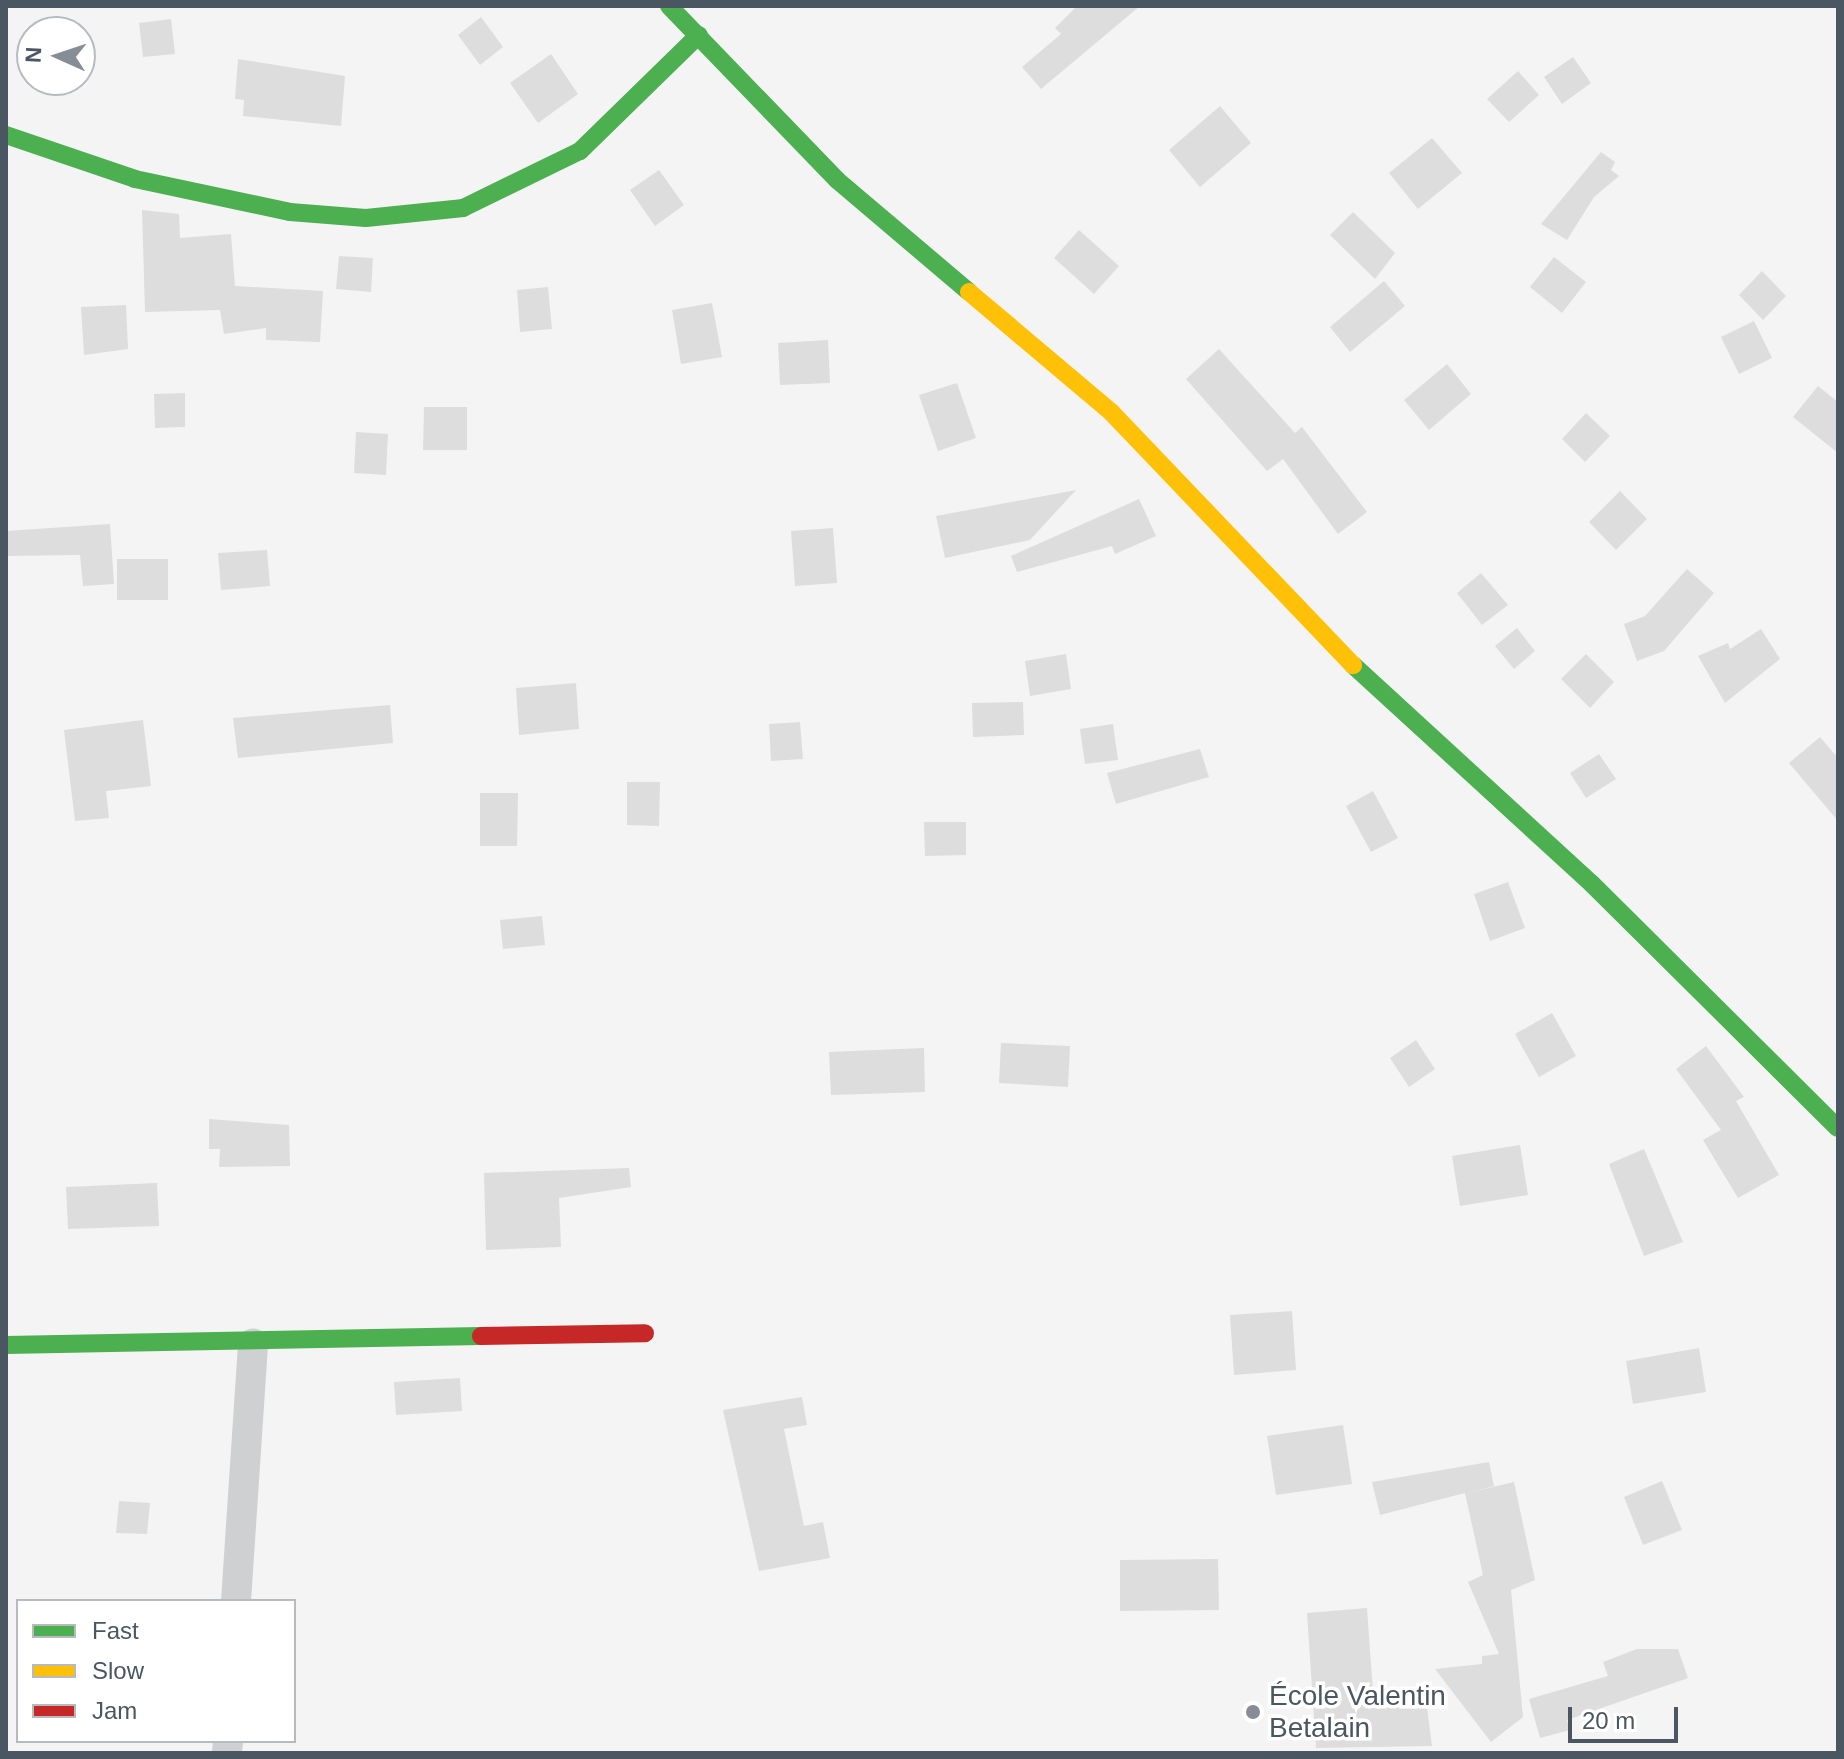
<!DOCTYPE html>
<meta charset="utf-8">
<style>
body{margin:0}
#map{position:relative;width:1844px;height:1759px;overflow:hidden;background:#f4f4f4;font-family:Arial,sans-serif}
div>[style]{position:absolute}
.building>*{inset:0;background:#ddddde}
.street>*{height:30px;margin:-15px;padding:0 15px;transform-origin:15px;border-radius:15px;background:#ced0d2}
.fast>*{height:18px;margin:-9px;padding:0 9px;transform-origin:9px;border-radius:9px;background:#4caf50}
.slow>*{height:18px;margin:-9px;padding:0 9px;transform-origin:9px;border-radius:9px;background:#ffc107}
.jam>*{height:18px;margin:-9px;padding:0 9px;transform-origin:9px;border-radius:9px;background:#c62828}
.dots>*{width:22px;height:22px;translate:-50% -50%;box-sizing:border-box;border:4px solid #fff;border-radius:50%}
span{translate:-50% -50%;white-space:nowrap;text-align:center;line-height:1.15;-webkit-text-stroke:7px #fff;paint-order:stroke}
.poi-label{font-size:28px;color:#4a5661}
.left{translate:0 -50%;text-align:left}
.frame{position:absolute;inset:0;border:8px solid #4a5661;pointer-events:none}
.legend{position:absolute;left:16px;top:1599px;width:280px;height:144px;box-sizing:border-box;background:#fff;border:2px solid #b7bbc0;margin:0;padding:10px 14px;list-style:none;font-size:24px;color:#4a5661}
.legend li{display:flex;align-items:center;gap:16px;height:40px}
.legend b{width:40px;border:2px solid #b7bbc0}
.north{position:absolute;left:16px;top:16px;width:80px;height:80px;box-sizing:border-box;background:#fff;border:2px solid #b7bbc0;border-radius:50%;rotate:273deg;font-size:22px;font-weight:700;line-height:32px;text-align:center;color:#4a5661}
.north::after{content:'';display:block;margin:auto;width:28px;height:36px;background:#868d94;clip-path:polygon(50% 0,100% 100%,50% 72%,0 100%)}
.scale{position:absolute;left:1568px;top:1707px;width:110px;height:36px;box-sizing:border-box;border:4px solid #4a5661;border-top:0;padding-left:10px;font-size:24px;line-height:28px;white-space:nowrap;color:#4a5661;-webkit-text-stroke:6px #fff;paint-order:stroke}
</style>
<div id="map">
<div class="building">
<div style="clip-path:polygon(1077px 6px,1140px 6px,1041px 89px,1022px 67px,1061px 34px,1055px 28px)"></div>
<div style="clip-path:polygon(481px 17px,503px 47px,480px 65px,458px 35px)"></div>
<div style="clip-path:polygon(171px 19px,175px 54px,143px 57px,139px 23px)"></div>
<div style="clip-path:polygon(551px 54px,578px 94px,538px 123px,510px 83px)"></div>
<div style="clip-path:polygon(1573px 57px,1591px 83px,1562px 104px,1544px 77px)"></div>
<div style="clip-path:polygon(238px 59px,345px 76px,341px 126px,243px 116px,244px 100px,235px 99px)"></div>
<div style="clip-path:polygon(1518px 71px,1539px 95px,1509px 122px,1487px 99px)"></div>
<div style="clip-path:polygon(1220px 106px,1251px 143px,1200px 187px,1169px 150px)"></div>
<div style="clip-path:polygon(1432px 138px,1462px 173px,1418px 209px,1389px 173px)"></div>
<div style="clip-path:polygon(1601px 152px,1615px 162px,1611px 170px,1619px 176px,1594px 197px,1567px 240px,1541px 224px)"></div>
<div style="clip-path:polygon(659px 170px,684px 205px,655px 226px,630px 190px)"></div>
<div style="clip-path:polygon(142px 210px,179px 214px,180px 238px,231px 234px,235px 286px,323px 291px,320px 342px,266px 340px,266px 328px,224px 334px,220px 310px,145px 312px)"></div>
<div style="clip-path:polygon(1353px 212px,1395px 253px,1375px 279px,1330px 235px)"></div>
<div style="clip-path:polygon(1079px 230px,1119px 266px,1094px 294px,1054px 258px)"></div>
<div style="clip-path:polygon(339px 256px,373px 258px,371px 292px,336px 289px)"></div>
<div style="clip-path:polygon(1554px 257px,1586px 282px,1562px 313px,1530px 287px)"></div>
<div style="clip-path:polygon(1762px 271px,1786px 296px,1763px 320px,1739px 295px)"></div>
<div style="clip-path:polygon(1384px 281px,1405px 306px,1350px 352px,1330px 327px)"></div>
<div style="clip-path:polygon(548px 287px,552px 329px,520px 332px,517px 290px)"></div>
<div style="clip-path:polygon(712px 303px,722px 357px,681px 364px,672px 310px)"></div>
<div style="clip-path:polygon(126px 305px,128px 349px,84px 355px,81px 307px)"></div>
<div style="clip-path:polygon(1754px 321px,1772px 358px,1739px 374px,1721px 337px)"></div>
<div style="clip-path:polygon(828px 340px,830px 383px,780px 385px,778px 343px)"></div>
<div style="clip-path:polygon(1219px 349px,1295px 433px,1302px 427px,1367px 512px,1338px 534px,1283px 459px,1267px 471px,1186px 379px)"></div>
<div style="clip-path:polygon(1447px 364px,1471px 394px,1429px 430px,1404px 400px)"></div>
<div style="clip-path:polygon(957px 383px,976px 438px,938px 451px,919px 395px)"></div>
<div style="clip-path:polygon(1818px 386px,1838px 402px,1838px 453px,1793px 417px)"></div>
<div style="clip-path:polygon(185px 393px,185px 427px,155px 428px,154px 394px)"></div>
<div style="clip-path:polygon(424px 407px,467px 407px,467px 450px,423px 450px)"></div>
<div style="clip-path:polygon(1586px 413px,1610px 436px,1585px 462px,1562px 439px)"></div>
<div style="clip-path:polygon(356px 432px,388px 434px,386px 475px,354px 473px)"></div>
<div style="clip-path:polygon(1076px 490px,1030px 540px,945px 558px,936px 516px)"></div>
<div style="clip-path:polygon(1620px 491px,1647px 519px,1616px 550px,1589px 522px)"></div>
<div style="clip-path:polygon(1139px 499px,1156px 536px,1115px 554px,1112px 546px,1017px 572px,1011px 556px)"></div>
<div style="clip-path:polygon(110px 524px,114px 584px,83px 586px,80px 555px,6px 556px,6px 531px)"></div>
<div style="clip-path:polygon(833px 528px,837px 583px,795px 586px,791px 531px)"></div>
<div style="clip-path:polygon(267px 550px,270px 586px,221px 590px,218px 553px)"></div>
<div style="clip-path:polygon(117px 559px,168px 559px,168px 600px,117px 600px)"></div>
<div style="clip-path:polygon(1687px 569px,1714px 593px,1664px 651px,1637px 661px,1624px 624px,1645px 616px)"></div>
<div style="clip-path:polygon(1481px 573px,1508px 605px,1482px 625px,1457px 593px)"></div>
<div style="clip-path:polygon(1517px 628px,1535px 651px,1514px 669px,1495px 646px)"></div>
<div style="clip-path:polygon(1761px 629px,1780px 659px,1725px 703px,1698px 656px,1728px 643px,1730px 649px)"></div>
<div style="clip-path:polygon(1066px 654px,1071px 689px,1030px 696px,1025px 661px)"></div>
<div style="clip-path:polygon(1586px 654px,1614px 682px,1590px 708px,1561px 679px)"></div>
<div style="clip-path:polygon(576px 683px,579px 729px,519px 735px,516px 688px)"></div>
<div style="clip-path:polygon(1023px 702px,1024px 735px,973px 737px,972px 703px)"></div>
<div style="clip-path:polygon(390px 705px,393px 743px,238px 758px,233px 718px)"></div>
<div style="clip-path:polygon(143px 720px,151px 786px,106px 791px,109px 818px,75px 821px,64px 730px)"></div>
<div style="clip-path:polygon(800px 722px,803px 759px,771px 761px,769px 724px)"></div>
<div style="clip-path:polygon(1113px 724px,1118px 760px,1085px 764px,1080px 729px)"></div>
<div style="clip-path:polygon(1820px 737px,1838px 758px,1838px 821px,1789px 763px)"></div>
<div style="clip-path:polygon(1200px 749px,1209px 777px,1116px 804px,1107px 773px)"></div>
<div style="clip-path:polygon(1599px 754px,1616px 779px,1586px 798px,1570px 773px)"></div>
<div style="clip-path:polygon(627px 782px,660px 782px,659px 826px,627px 825px)"></div>
<div style="clip-path:polygon(1373px 791px,1398px 838px,1371px 852px,1346px 806px)"></div>
<div style="clip-path:polygon(480px 793px,518px 793px,517px 846px,480px 846px)"></div>
<div style="clip-path:polygon(924px 822px,966px 822px,966px 855px,925px 856px)"></div>
<div style="clip-path:polygon(1508px 882px,1525px 928px,1490px 941px,1474px 894px)"></div>
<div style="clip-path:polygon(542px 916px,545px 945px,503px 949px,500px 920px)"></div>
<div style="clip-path:polygon(1552px 1013px,1576px 1056px,1539px 1077px,1515px 1034px)"></div>
<div style="clip-path:polygon(1416px 1040px,1435px 1069px,1409px 1087px,1390px 1058px)"></div>
<div style="clip-path:polygon(1001px 1043px,1070px 1046px,1068px 1087px,999px 1083px)"></div>
<div style="clip-path:polygon(1706px 1046px,1744px 1097px,1736px 1101px,1779px 1175px,1738px 1198px,1703px 1140px,1721px 1130px,1676px 1069px)"></div>
<div style="clip-path:polygon(924px 1048px,925px 1092px,831px 1095px,829px 1052px)"></div>
<div style="clip-path:polygon(209px 1119px,289px 1125px,290px 1166px,219px 1167px,220px 1149px,209px 1149px)"></div>
<div style="clip-path:polygon(1520px 1145px,1528px 1195px,1460px 1206px,1452px 1156px)"></div>
<div style="clip-path:polygon(1644px 1149px,1683px 1242px,1644px 1256px,1609px 1164px)"></div>
<div style="clip-path:polygon(629px 1168px,631px 1187px,559px 1198px,561px 1247px,486px 1250px,484px 1173px)"></div>
<div style="clip-path:polygon(157px 1183px,159px 1226px,68px 1229px,66px 1187px)"></div>
<div style="clip-path:polygon(1292px 1311px,1296px 1370px,1234px 1375px,1230px 1315px)"></div>
<div style="clip-path:polygon(1699px 1348px,1706px 1392px,1633px 1404px,1626px 1361px)"></div>
<div style="clip-path:polygon(460px 1378px,462px 1411px,396px 1415px,394px 1382px)"></div>
<div style="clip-path:polygon(802px 1397px,807px 1425px,784px 1429px,804px 1526px,823px 1522px,830px 1558px,759px 1571px,723px 1410px)"></div>
<div style="clip-path:polygon(1343px 1425px,1352px 1484px,1276px 1495px,1267px 1436px)"></div>
<div style="clip-path:polygon(1489px 1462px,1494px 1486px,1467px 1493px,1514px 1482px,1535px 1580px,1511px 1590px,1523px 1717px,1491px 1742px,1435px 1669px,1482px 1664px,1482px 1656px,1499px 1654px,1468px 1582px,1483px 1575px,1465px 1493px,1380px 1515px,1372px 1482px)"></div>
<div style="clip-path:polygon(1662px 1481px,1682px 1530px,1643px 1545px,1624px 1497px)"></div>
<div style="clip-path:polygon(119px 1501px,150px 1503px,147px 1534px,116px 1533px)"></div>
<div style="clip-path:polygon(1218px 1559px,1219px 1610px,1120px 1611px,1120px 1560px)"></div>
<div style="clip-path:polygon(1367px 1608px,1374px 1706px,1426px 1699px,1432px 1746px,1316px 1748px,1307px 1613px)"></div>
<div style="clip-path:polygon(1637px 1649px,1678px 1649px,1688px 1678px,1567px 1720px,1570px 1730px,1540px 1738px,1529px 1699px,1608px 1676px,1603px 1662px)"></div>
</div>
<div class="street">
<div style="left:236px;top:1601px;width:258px;rotate:-86.2deg"></div>
<div style="left:227px;top:1753px;width:12px;rotate:-85deg"></div>
</div>
<div class="fast">
<div style="left:669px;top:6px;width:242px;rotate:46deg"></div>
<div style="left:837px;top:180px;width:173px;rotate:40.3deg"></div>
<div style="left:6px;top:135px;width:136px;rotate:18.8deg"></div>
<div style="left:135px;top:179px;width:158px;rotate:12deg"></div>
<div style="left:290px;top:212px;width:76px;rotate:4.5deg"></div>
<div style="left:366px;top:218px;width:98px;rotate:-5.9deg"></div>
<div style="left:463px;top:208px;width:130px;rotate:-26deg"></div>
<div style="left:580px;top:151px;width:166px;rotate:-44.3deg"></div>
<div style="left:1353px;top:665px;width:324px;rotate:42.5deg"></div>
<div style="left:1592px;top:884px;width:346px;rotate:44.8deg"></div>
<div style="left:6px;top:1345px;width:475px;rotate:-1.1deg"></div>
</div>
<div class="slow">
<div style="left:969px;top:292px;width:187px;rotate:40.2deg"></div>
<div style="left:1112px;top:413px;width:349px;rotate:46.3deg"></div>
</div>
<div class="jam">
<div style="left:481px;top:1336px;width:164px;rotate:-1deg"></div>
</div>
<div class="dots">
<div style="left:1253px;top:1712px;background:#868d94"></div>
</div>
<div class="poi-label">
<span class="left" style="left:1269px;top:1712px">École Valentin<br>Betalain</span>
</div>
<div class="frame"></div>
<ul class="legend">
<li><b style="height:10px;background:#4caf50"></b>Fast</li>
<li><b style="height:10px;background:#ffc107"></b>Slow</li>
<li><b style="height:10px;background:#c62828"></b>Jam</li>
</ul>
<div class="north">N</div>
<div class="scale">20 m</div>
</div>
